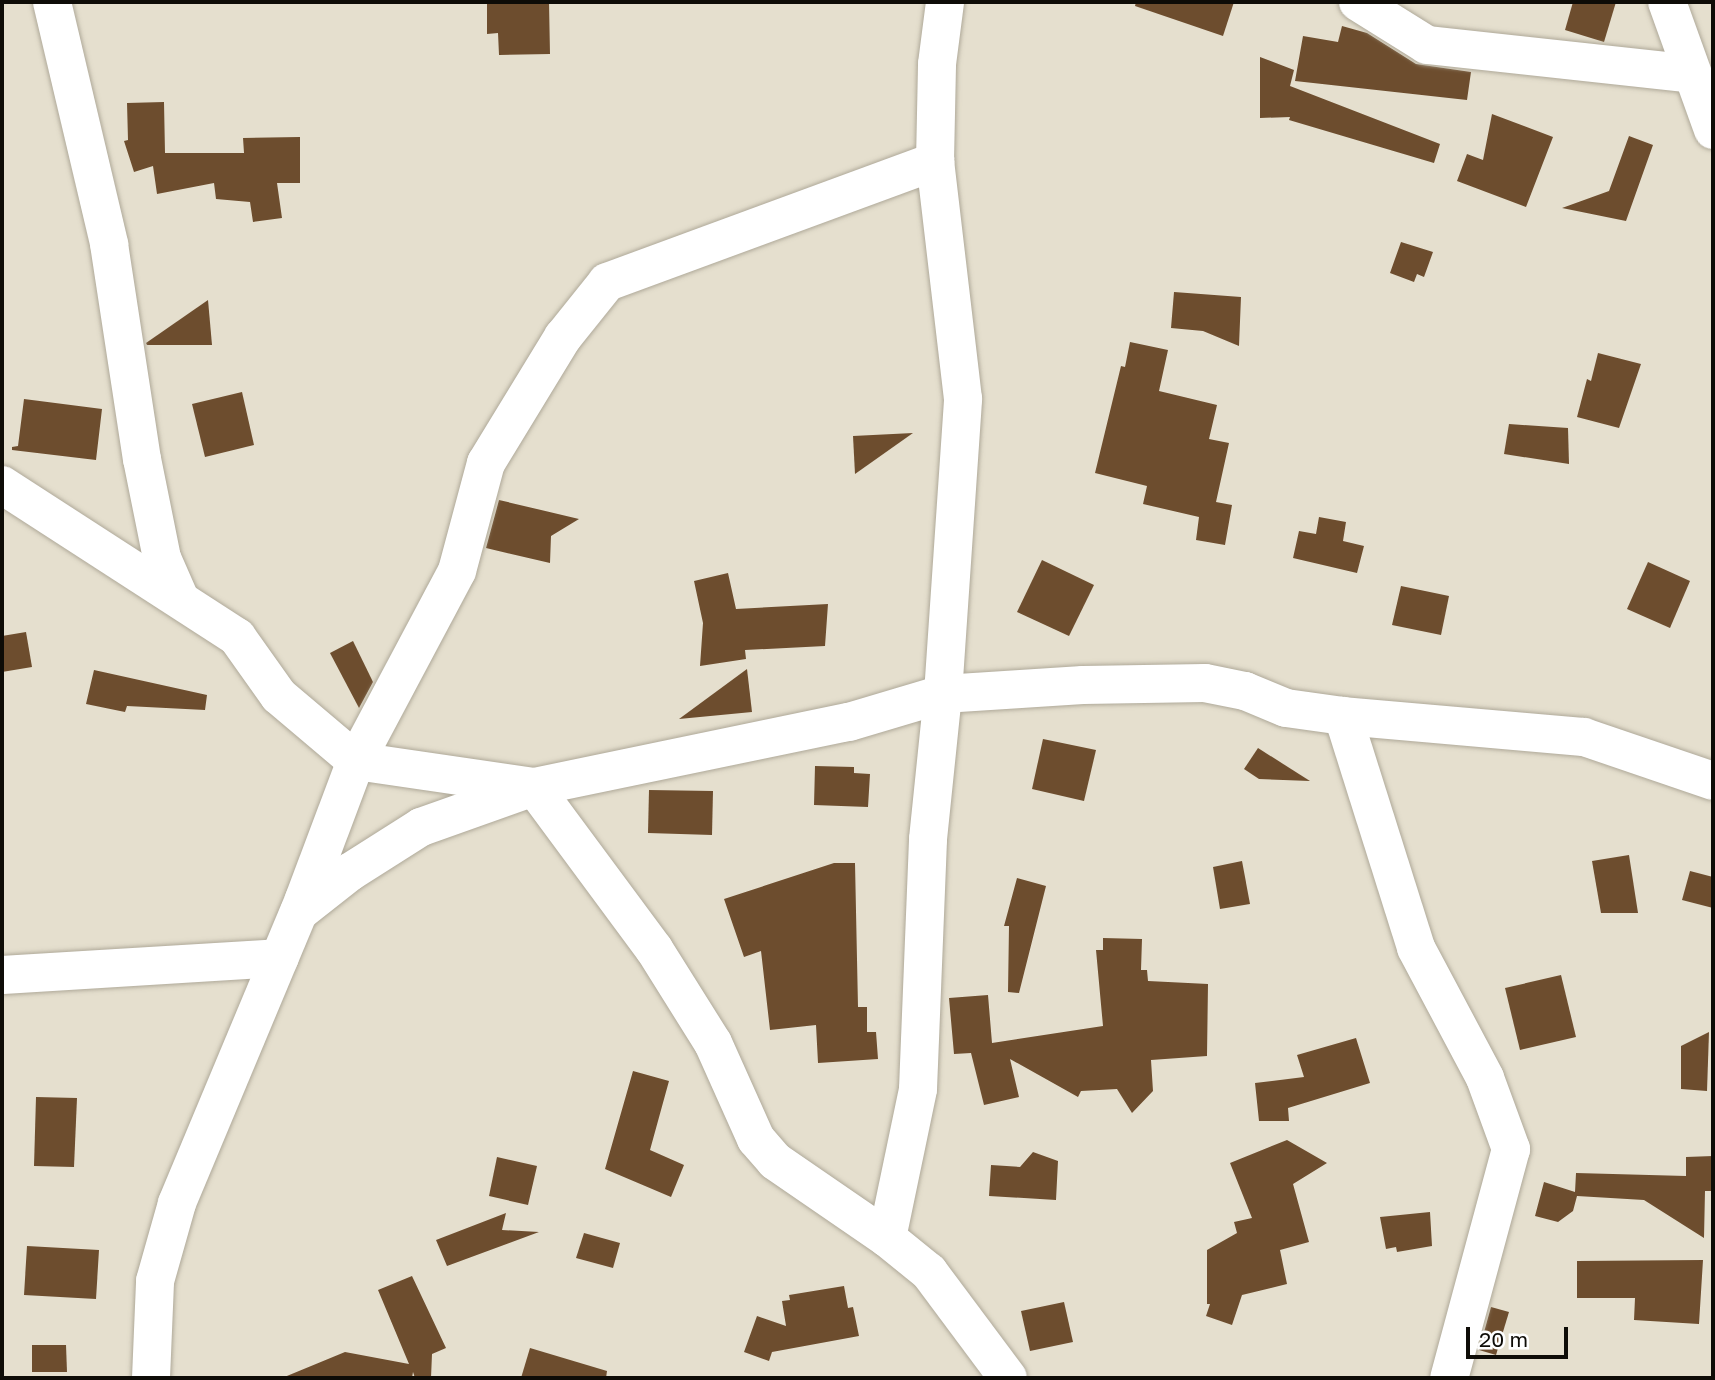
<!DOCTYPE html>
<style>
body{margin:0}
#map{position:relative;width:1715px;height:1380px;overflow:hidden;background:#e5dfce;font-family:"Golos Text",sans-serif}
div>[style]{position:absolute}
.building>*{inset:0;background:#6d4d2e}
.roads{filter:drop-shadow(0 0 2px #afa999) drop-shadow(0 0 2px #afa999)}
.minor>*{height:38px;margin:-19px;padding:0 19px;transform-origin:19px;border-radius:19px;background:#fff}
span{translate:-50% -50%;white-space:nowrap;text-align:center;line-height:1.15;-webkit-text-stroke:7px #fff;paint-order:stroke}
.frame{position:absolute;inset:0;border:4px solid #0e0c07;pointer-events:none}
.scale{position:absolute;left:1466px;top:1327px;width:102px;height:32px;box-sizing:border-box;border:4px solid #0e0c07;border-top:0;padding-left:9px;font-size:21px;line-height:24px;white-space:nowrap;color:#0e0c07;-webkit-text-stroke:5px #fff;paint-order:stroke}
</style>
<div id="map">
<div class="building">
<div style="clip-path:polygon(487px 2px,549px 2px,550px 54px,499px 55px,498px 33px,487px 34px)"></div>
<div style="clip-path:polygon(1136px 2px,1234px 2px,1223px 36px,1135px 6px)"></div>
<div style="clip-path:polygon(1573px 2px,1616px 2px,1604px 42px,1565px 30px)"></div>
<div style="clip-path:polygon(1342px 26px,1367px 33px,1416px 64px,1471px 72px,1467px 100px,1295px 81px,1303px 36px,1338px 42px)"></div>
<div style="clip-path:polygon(1260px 57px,1294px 70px,1290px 86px,1440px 144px,1434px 163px,1289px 120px,1290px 117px,1260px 118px)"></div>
<div style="clip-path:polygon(164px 102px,165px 153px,244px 153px,243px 138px,300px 137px,300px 183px,277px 183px,282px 218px,253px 222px,250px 202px,216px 199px,214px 183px,157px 194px,153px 166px,134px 172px,124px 141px,128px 140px,127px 103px)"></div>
<div style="clip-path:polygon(1492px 114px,1553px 137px,1526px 207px,1457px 181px,1467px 154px,1483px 160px)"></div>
<div style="clip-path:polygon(1629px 136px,1653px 145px,1626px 221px,1562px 208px,1609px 191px)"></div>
<div style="clip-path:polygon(1401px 242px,1433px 252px,1424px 277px,1417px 274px,1414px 282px,1390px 273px)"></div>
<div style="clip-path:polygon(1174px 292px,1241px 297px,1239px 346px,1203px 331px,1171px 328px)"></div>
<div style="clip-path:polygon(208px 300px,212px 345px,147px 345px,146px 343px)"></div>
<div style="clip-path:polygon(1130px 342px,1168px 350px,1159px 391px,1217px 405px,1209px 439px,1229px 443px,1216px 502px,1232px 505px,1225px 545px,1196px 540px,1199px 517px,1143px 504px,1147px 486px,1095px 473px,1121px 366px,1125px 367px)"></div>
<div style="clip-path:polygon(1598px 353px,1641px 364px,1619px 428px,1577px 417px,1587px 379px,1591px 381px)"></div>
<div style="clip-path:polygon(242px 392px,254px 445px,205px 457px,192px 404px)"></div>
<div style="clip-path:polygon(24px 399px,102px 409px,96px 460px,12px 450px,12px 447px,18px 446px)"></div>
<div style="clip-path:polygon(1509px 424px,1568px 428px,1569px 464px,1504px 454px)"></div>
<div style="clip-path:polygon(913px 433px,855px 474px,853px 436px)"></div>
<div style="clip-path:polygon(499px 500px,579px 519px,551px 536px,550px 563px,486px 548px)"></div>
<div style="clip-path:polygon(1319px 517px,1346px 522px,1343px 541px,1364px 546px,1357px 573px,1293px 558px,1299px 531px,1316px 534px)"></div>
<div style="clip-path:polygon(1042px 560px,1094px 585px,1069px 636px,1017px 612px)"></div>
<div style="clip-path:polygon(1648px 562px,1690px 581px,1670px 628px,1627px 609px)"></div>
<div style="clip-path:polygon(728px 573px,736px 609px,828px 604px,825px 646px,745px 650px,746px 659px,700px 666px,703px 623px,694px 581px)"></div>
<div style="clip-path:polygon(1401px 586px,1449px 596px,1441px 635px,1392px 625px)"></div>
<div style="clip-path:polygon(26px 632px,32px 667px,2px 672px,2px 636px)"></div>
<div style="clip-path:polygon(353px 641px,373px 682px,359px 708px,330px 653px)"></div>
<div style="clip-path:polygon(747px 669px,752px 712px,679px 719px)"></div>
<div style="clip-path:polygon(94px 670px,207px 695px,205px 710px,127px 706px,125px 712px,86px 704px)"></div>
<div style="clip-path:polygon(1043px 739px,1096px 750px,1084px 801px,1032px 789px)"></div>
<div style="clip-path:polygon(1258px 748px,1310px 781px,1259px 779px,1244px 769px)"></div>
<div style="clip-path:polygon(815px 766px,854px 767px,854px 773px,870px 774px,868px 807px,814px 805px)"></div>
<div style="clip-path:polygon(649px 790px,713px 791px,712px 835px,648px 833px)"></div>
<div style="clip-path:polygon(1629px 855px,1638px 913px,1601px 913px,1592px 861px)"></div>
<div style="clip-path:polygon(1242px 861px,1250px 904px,1220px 909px,1213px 867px)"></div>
<div style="clip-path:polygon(834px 863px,855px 863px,858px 1007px,867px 1007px,867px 1032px,876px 1032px,878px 1059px,818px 1063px,816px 1025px,770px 1030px,761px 951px,744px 957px,724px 899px)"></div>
<div style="clip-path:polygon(1690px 871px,1713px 877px,1713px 908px,1682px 900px)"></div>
<div style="clip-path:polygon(1017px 878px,1046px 886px,1019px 993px,1008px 992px,1009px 926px,1004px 926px)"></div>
<div style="clip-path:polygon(1103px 938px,1142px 939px,1141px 970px,1147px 970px,1148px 981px,1208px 984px,1207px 1056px,1151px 1060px,1153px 1091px,1132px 1113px,1117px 1089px,1081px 1091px,1078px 1097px,1010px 1059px,1019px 1097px,984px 1105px,971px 1053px,954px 1054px,949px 998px,988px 995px,992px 1043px,1103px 1026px,1096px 950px,1103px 950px)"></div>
<div style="clip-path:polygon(1561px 975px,1576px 1037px,1520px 1050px,1505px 988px)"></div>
<div style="clip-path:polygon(1709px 1032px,1707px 1091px,1681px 1089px,1681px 1046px)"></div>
<div style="clip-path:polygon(1356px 1038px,1370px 1083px,1288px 1108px,1289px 1121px,1259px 1121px,1255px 1083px,1304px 1077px,1297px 1055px)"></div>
<div style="clip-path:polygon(633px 1071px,669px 1081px,650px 1150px,684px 1165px,671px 1197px,605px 1169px)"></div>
<div style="clip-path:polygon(36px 1097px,77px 1098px,74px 1167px,34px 1166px)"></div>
<div style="clip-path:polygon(1287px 1140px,1327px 1163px,1293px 1184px,1309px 1242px,1280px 1250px,1287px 1284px,1242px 1295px,1232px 1325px,1206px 1316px,1210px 1304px,1207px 1304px,1207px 1250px,1237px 1233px,1234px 1222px,1252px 1218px,1230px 1163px)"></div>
<div style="clip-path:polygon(1033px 1152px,1058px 1161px,1056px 1200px,989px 1196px,991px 1165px,1020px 1167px)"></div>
<div style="clip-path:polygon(1713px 1156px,1713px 1191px,1705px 1191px,1704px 1238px,1644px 1200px,1577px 1196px,1573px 1211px,1558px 1222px,1535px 1216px,1544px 1182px,1575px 1192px,1576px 1173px,1686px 1176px,1686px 1157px)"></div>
<div style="clip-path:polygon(497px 1157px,537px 1166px,528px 1205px,489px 1196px)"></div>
<div style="clip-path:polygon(1430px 1212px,1432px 1246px,1397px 1252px,1396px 1247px,1386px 1249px,1380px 1217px)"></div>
<div style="clip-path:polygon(506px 1213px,502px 1230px,539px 1232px,447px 1266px,436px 1240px)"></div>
<div style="clip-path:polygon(584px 1233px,620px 1243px,613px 1268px,576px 1258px)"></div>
<div style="clip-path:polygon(27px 1246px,99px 1250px,96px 1299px,24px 1295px)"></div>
<div style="clip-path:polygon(1703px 1260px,1699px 1324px,1634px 1320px,1635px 1298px,1577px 1298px,1577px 1261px)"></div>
<div style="clip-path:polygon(412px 1276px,446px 1348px,432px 1354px,431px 1378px,415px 1378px,413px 1372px,412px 1378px,282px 1378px,345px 1352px,409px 1364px,378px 1290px)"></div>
<div style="clip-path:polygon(844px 1286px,848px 1308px,853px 1307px,859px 1336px,772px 1352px,769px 1361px,744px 1352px,757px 1316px,786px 1326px,782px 1301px,790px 1300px,789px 1295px)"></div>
<div style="clip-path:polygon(1064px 1302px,1073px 1342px,1030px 1351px,1021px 1311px)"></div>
<div style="clip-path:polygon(1491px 1307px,1509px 1312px,1496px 1355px,1479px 1350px)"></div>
<div style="clip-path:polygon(32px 1345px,66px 1345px,67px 1372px,32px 1372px)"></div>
<div style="clip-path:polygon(530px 1348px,607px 1371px,606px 1378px,521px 1378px)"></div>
</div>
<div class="roads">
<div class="minor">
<div style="left:52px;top:2px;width:249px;rotate:76.7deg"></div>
<div style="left:109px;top:244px;width:218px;rotate:81.3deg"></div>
<div style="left:142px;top:459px;width:101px;rotate:78.6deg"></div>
<div style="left:162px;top:558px;width:43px;rotate:66.4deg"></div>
<div style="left:1358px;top:2px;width:81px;rotate:31.9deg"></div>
<div style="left:1427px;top:45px;width:267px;rotate:6.2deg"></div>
<div style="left:1667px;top:2px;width:136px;rotate:70.2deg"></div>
<div style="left:2px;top:485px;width:280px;rotate:32.9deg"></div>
<div style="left:237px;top:637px;width:72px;rotate:54.6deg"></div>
<div style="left:279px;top:696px;width:101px;rotate:40.2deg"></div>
<div style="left:356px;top:761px;width:180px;rotate:8.3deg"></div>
<div style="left:534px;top:787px;width:322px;rotate:-11.7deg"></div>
<div style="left:849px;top:722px;width:98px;rotate:-16.6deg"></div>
<div style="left:943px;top:694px;width:140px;rotate:-3.7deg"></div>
<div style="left:1083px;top:685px;width:122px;rotate:-0.9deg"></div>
<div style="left:1205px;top:683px;width:41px;rotate:11.3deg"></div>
<div style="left:1245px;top:691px;width:44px;rotate:22.5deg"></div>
<div style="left:1286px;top:708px;width:58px;rotate:8deg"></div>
<div style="left:1343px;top:716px;width:242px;rotate:5deg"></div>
<div style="left:1584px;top:737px;width:136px;rotate:18.8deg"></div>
<div style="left:1343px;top:716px;width:243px;rotate:72.5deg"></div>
<div style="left:1416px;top:948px;width:147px;rotate:62deg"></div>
<div style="left:1485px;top:1078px;width:76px;rotate:69.9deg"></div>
<div style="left:1511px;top:1149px;width:237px;rotate:105.1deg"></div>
<div style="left:299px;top:912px;width:65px;rotate:-38.1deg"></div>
<div style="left:350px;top:872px;width:84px;rotate:-32.4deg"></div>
<div style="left:421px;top:827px;width:120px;rotate:-19.5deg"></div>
<div style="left:534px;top:787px;width:202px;rotate:53.5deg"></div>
<div style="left:654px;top:949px;width:111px;rotate:57.9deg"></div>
<div style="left:713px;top:1043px;width:105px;rotate:65.9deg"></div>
<div style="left:756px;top:1139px;width:29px;rotate:49deg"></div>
<div style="left:775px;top:1161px;width:136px;rotate:34.5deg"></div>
<div style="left:887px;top:1238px;width:54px;rotate:39deg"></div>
<div style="left:929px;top:1272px;width:132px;rotate:53.3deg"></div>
<div style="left:2px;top:975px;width:278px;rotate:-3.5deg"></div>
<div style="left:887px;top:1238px;width:152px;rotate:-78.2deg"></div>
<div style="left:918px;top:1089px;width:250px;rotate:-87.7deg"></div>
<div style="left:928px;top:839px;width:146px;rotate:-84.1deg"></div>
<div style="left:943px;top:694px;width:296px;rotate:-86.1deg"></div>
<div style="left:963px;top:399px;width:240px;rotate:-96.7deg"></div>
<div style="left:935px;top:161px;width:97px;rotate:-88.8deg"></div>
<div style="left:937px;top:64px;width:63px;rotate:-82.6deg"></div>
<div style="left:151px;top:1378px;width:97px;rotate:-87.6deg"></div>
<div style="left:155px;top:1281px;width:81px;rotate:-74.2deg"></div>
<div style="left:177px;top:1203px;width:329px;rotate:-67.3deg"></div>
<div style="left:304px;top:899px;width:147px;rotate:-69.4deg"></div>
<div style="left:356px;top:761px;width:215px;rotate:-62deg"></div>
<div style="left:457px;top:571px;width:112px;rotate:-75deg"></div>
<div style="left:486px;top:463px;width:148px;rotate:-58.6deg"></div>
<div style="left:563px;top:337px;width:70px;rotate:-51.3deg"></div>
<div style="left:607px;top:282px;width:350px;rotate:-20.2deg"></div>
</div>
</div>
<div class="frame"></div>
<div class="scale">20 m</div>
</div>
